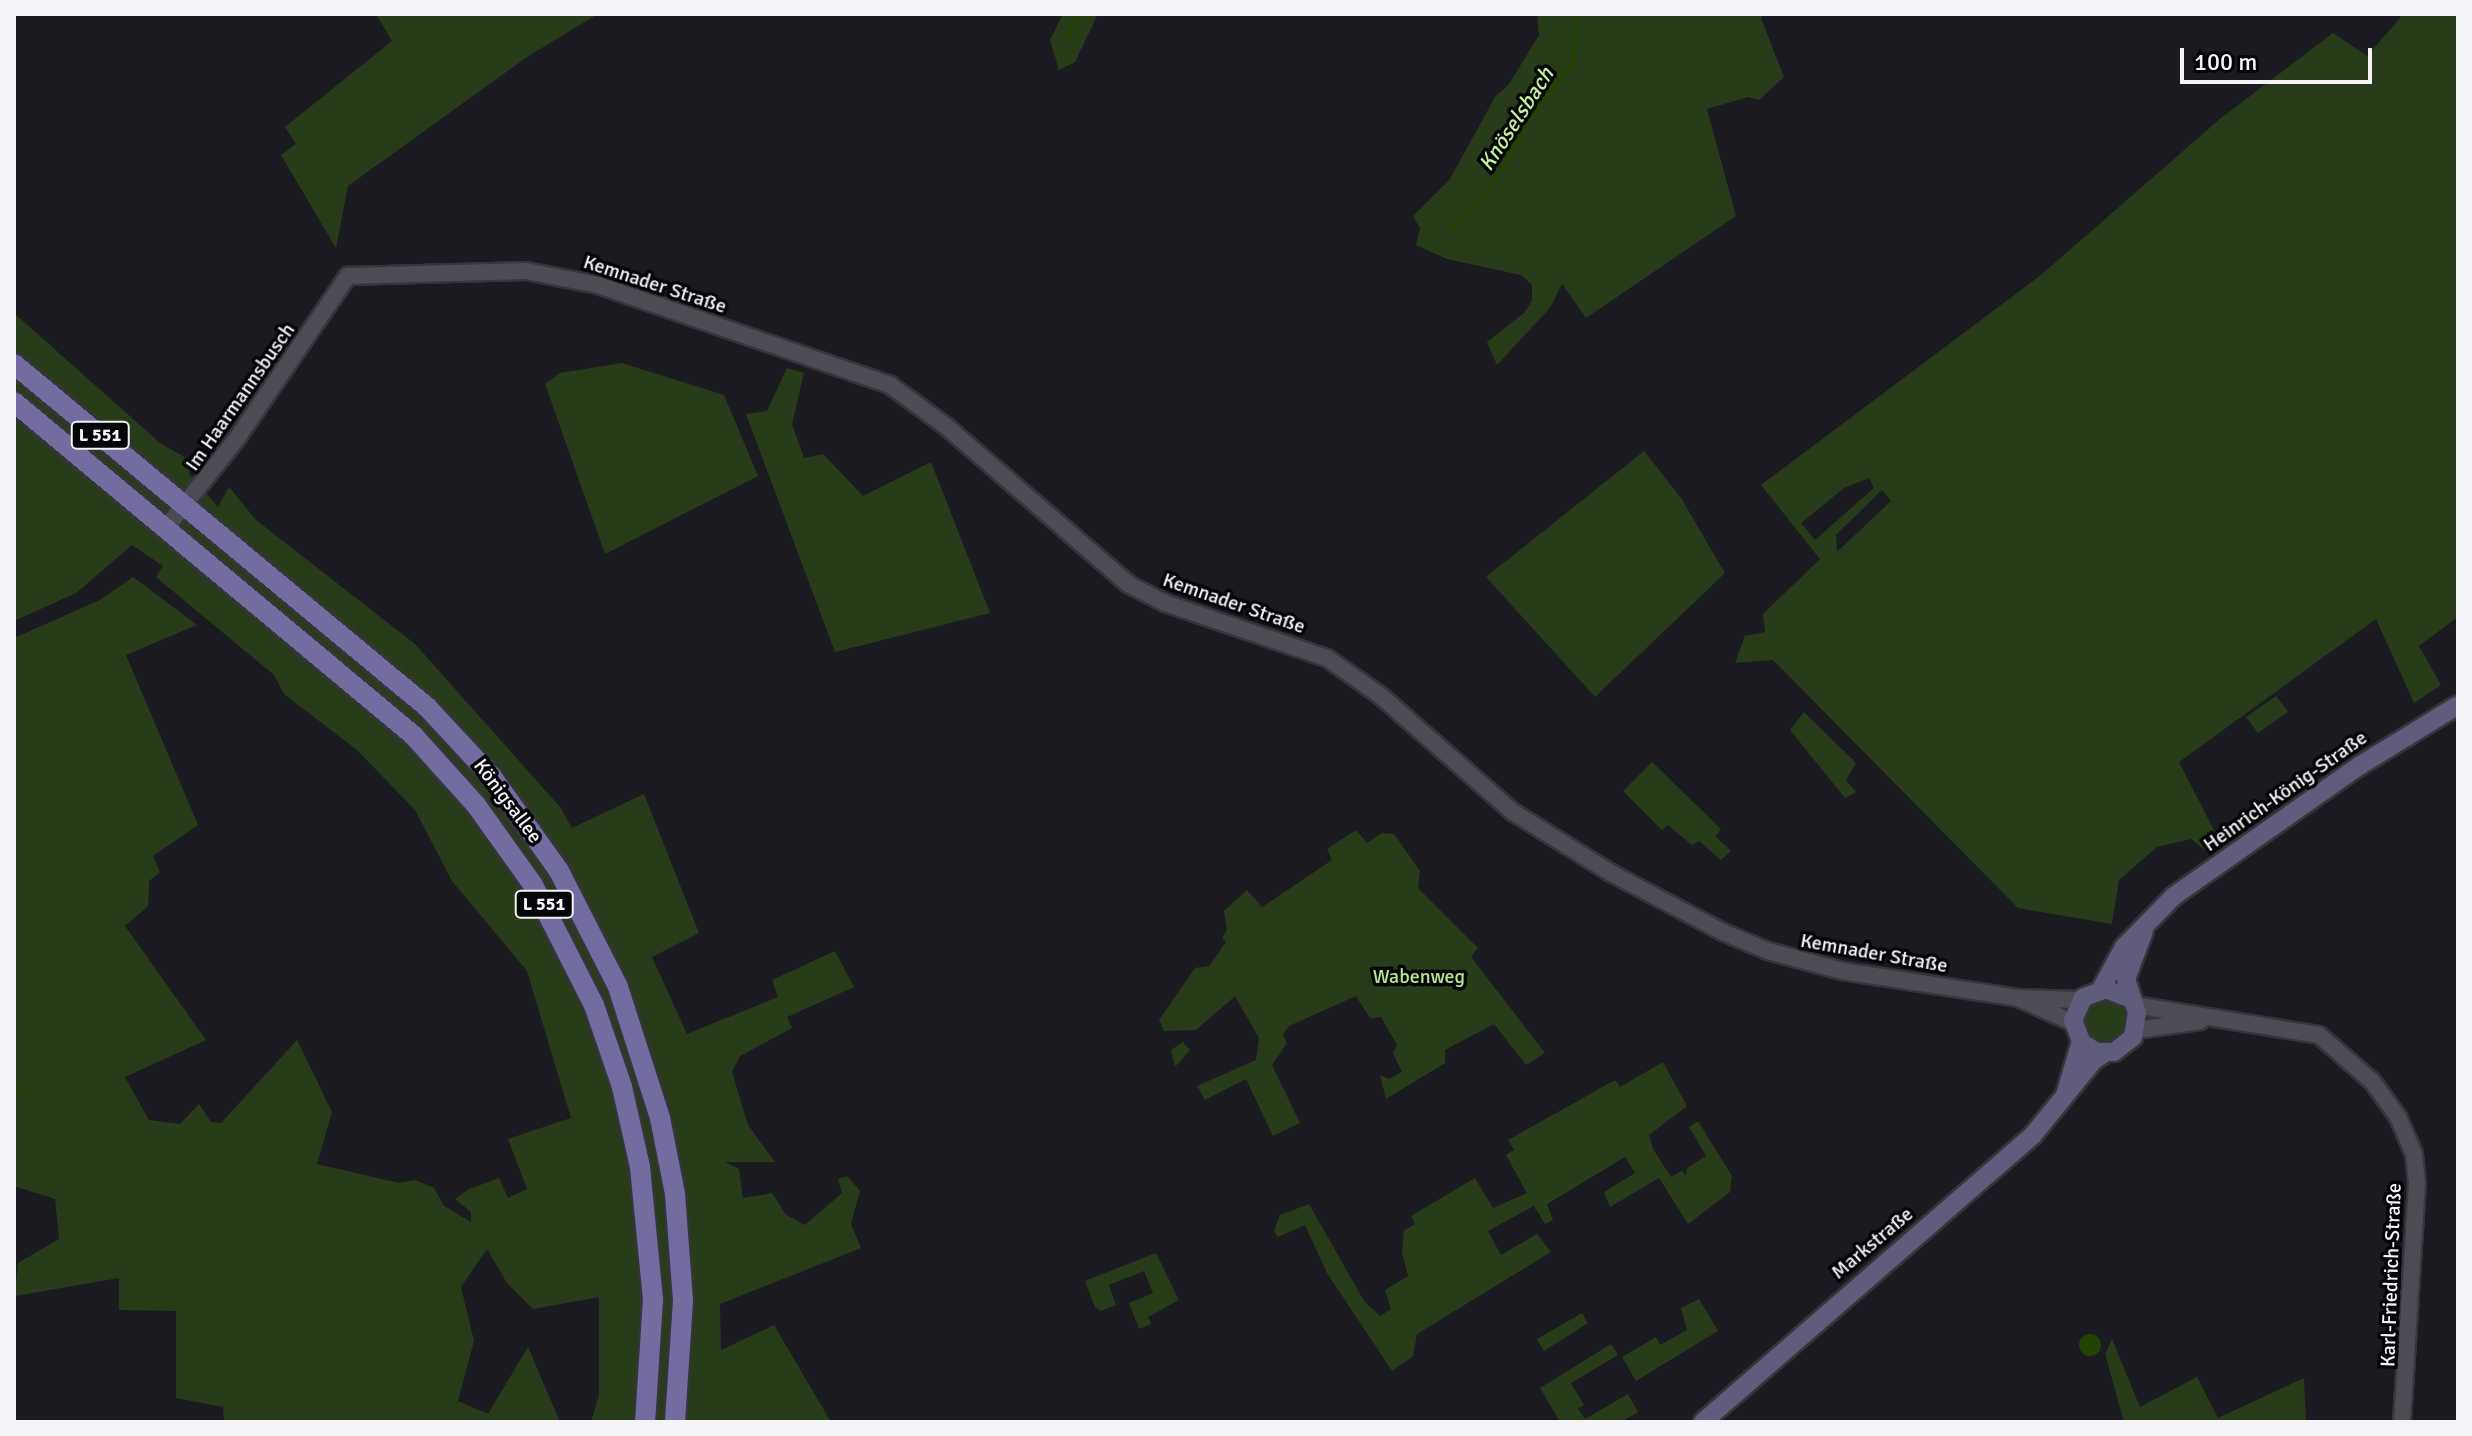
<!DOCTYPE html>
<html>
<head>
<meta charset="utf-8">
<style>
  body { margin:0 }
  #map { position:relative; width:2472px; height:1436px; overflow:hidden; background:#1b1a21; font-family:Signika,sans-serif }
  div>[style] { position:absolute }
  .green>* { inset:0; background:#283c19 }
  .water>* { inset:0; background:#244202 }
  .round { border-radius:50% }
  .stream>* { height:4px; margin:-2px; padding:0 2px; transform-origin:2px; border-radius:2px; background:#244202 }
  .roads { filter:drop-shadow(2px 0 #35353a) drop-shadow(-2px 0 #35353a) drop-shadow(0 2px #35353a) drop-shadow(0 -2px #35353a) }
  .tertiary>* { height:16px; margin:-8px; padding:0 8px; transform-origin:8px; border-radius:8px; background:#4d4c55 }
  .secondary>* { height:18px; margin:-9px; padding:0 9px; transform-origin:9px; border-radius:9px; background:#605c7b }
  .primary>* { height:20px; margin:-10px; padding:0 10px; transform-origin:10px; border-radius:10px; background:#736ca1 }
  span { translate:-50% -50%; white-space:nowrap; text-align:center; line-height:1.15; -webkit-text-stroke:7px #060608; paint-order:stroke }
  .shield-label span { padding:2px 6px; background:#060608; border:2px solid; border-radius:6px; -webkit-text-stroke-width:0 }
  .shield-label { font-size:18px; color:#f3f3f8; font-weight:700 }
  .street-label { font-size:20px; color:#f3f3f8 }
  .park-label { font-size:20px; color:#b6e791 }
  .water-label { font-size:22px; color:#c1f39d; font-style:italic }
  .frame { position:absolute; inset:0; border:16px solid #f3f3f8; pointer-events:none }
  .scale { position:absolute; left:2180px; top:48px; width:192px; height:36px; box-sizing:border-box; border:4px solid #f3f3f8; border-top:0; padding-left:10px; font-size:24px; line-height:28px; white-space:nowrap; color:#f3f3f8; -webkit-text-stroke:6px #060608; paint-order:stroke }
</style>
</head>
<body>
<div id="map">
  <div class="green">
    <i style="clip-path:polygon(376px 14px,598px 14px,527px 57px,348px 186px,336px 248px,281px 155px,296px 144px,285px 127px,392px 41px)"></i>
    <i style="clip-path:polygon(1063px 14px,1098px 14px,1075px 62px,1059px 70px,1050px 40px)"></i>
    <i style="clip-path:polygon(1537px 14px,1764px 14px,1761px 18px,1784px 77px,1759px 100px,1748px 97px,1707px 109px,1736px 216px,1586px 318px,1562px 284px,1550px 308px,1497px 365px,1487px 342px,1524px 313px,1532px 301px,1532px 285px,1521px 275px,1447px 259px,1416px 245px,1420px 228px,1413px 216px,1450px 179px,1495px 97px,1509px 84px,1539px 35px)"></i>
    <i style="clip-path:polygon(evenodd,2397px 14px,2458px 14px,2458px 617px,2419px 646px,2441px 685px,2414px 703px,2376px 619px,2179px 762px,2220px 842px,2207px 852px,2191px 839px,2157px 847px,2119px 880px,2112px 924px,2018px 908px,1773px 660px,1735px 663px,1745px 636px,1765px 632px,1763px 614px,1820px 559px,1761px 485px,2041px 275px,2221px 118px,2333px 33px,2367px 56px,2401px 17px,2397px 14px,1869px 478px,1874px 488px,1815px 540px,1801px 523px,1844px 488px,1869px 478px,2397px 14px,1882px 490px,1891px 501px,1837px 552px,1836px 535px,1882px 490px)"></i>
    <i style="clip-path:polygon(14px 313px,160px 443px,195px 463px,189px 474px,218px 507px,229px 487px,256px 520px,415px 644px,560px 807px,572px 828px,644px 794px,699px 933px,652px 957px,687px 1034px,778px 997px,772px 980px,835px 951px,854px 987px,787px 1017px,792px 1028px,740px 1056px,732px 1072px,748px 1125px,775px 1162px,725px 1162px,739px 1169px,743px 1198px,772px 1193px,786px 1215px,805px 1225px,842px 1193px,838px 1179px,847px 1176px,860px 1191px,851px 1224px,861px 1248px,720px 1304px,721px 1350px,774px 1325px,831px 1422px,591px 1422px,599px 1395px,599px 1297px,533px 1309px,507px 1283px,487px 1249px,461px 1287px,474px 1341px,458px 1401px,488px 1414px,528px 1347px,560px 1422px,224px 1422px,223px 1407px,176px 1398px,176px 1311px,119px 1310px,119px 1278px,15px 1296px,18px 1263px,59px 1239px,55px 1199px,14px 1186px,14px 638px,100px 600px,133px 577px,197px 625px,126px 655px,198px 825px,153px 856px,160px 872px,149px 881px,148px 906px,125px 926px,206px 1040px,125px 1077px,149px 1120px,180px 1124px,199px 1104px,211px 1122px,221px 1123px,297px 1040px,332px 1112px,317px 1164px,399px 1183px,415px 1180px,434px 1188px,444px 1206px,471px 1222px,471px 1212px,455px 1199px,469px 1189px,499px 1178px,508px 1198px,527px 1189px,508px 1139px,571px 1118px,527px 971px,452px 881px,415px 810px,357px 750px,284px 694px,274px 675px,156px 577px,163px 566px,132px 545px,76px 593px,14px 621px)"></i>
    <i style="clip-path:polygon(622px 363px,724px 395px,758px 476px,605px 554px,545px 384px,560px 373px)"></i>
    <i style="clip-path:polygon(787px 368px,804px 373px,792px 424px,804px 458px,823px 454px,863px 496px,931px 462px,990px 613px,835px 652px,746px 414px,767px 411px)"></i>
    <i style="clip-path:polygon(1644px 451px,1681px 498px,1725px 573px,1595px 697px,1486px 577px)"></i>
    <i style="clip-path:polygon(2276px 696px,2288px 712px,2258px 733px,2246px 717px)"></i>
    <i style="clip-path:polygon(1804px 712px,1856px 763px,1846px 780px,1856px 792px,1845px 798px,1790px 730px)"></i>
    <i style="clip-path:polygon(1652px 762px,1721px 829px,1715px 836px,1731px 851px,1721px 860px,1699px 841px,1692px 845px,1668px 825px,1662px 830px,1623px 791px)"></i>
    <i style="clip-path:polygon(1356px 830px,1367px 843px,1382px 833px,1394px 834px,1420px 871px,1418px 888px,1478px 948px,1471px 957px,1545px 1053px,1526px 1065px,1494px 1024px,1445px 1050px,1445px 1063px,1386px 1099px,1380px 1075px,1389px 1079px,1402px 1072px,1393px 1053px,1397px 1045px,1381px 1017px,1370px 1018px,1356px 996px,1289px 1026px,1283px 1034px,1287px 1043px,1272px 1065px,1300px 1123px,1273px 1136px,1246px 1079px,1205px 1100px,1197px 1086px,1256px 1060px,1259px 1038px,1235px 996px,1196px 1030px,1164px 1031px,1159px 1020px,1195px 968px,1209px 966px,1226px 942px,1222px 938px,1227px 930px,1224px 911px,1247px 890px,1262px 907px,1332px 860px,1327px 849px)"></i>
    <i style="clip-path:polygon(2100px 996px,2125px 1003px,2133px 1022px,2119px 1044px,2093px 1044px,2080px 1021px,2084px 1008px)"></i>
    <i style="clip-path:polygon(1183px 1042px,1190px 1050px,1175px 1067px,1171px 1050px)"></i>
    <i style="clip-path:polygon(1663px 1062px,1687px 1106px,1649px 1135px,1653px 1149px,1671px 1177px,1682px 1171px,1686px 1176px,1687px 1168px,1706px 1156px,1689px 1127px,1698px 1121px,1732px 1176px,1730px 1192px,1688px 1224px,1659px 1178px,1610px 1207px,1604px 1192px,1635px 1173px,1625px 1157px,1547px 1204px,1553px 1220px,1545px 1224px,1534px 1206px,1488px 1231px,1501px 1255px,1537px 1234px,1551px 1252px,1417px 1334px,1413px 1356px,1392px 1371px,1327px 1273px,1305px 1225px,1278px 1237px,1274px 1231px,1280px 1215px,1309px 1204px,1364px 1301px,1380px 1316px,1391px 1309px,1385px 1290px,1408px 1276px,1402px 1252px,1404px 1230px,1415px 1224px,1411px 1216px,1475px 1178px,1493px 1208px,1527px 1193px,1506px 1155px,1514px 1150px,1508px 1140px,1615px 1080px,1620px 1087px)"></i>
    <i style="clip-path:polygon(1156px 1253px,1179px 1300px,1148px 1317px,1151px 1324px,1139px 1329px,1129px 1303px,1153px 1293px,1144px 1271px,1109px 1285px,1116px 1305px,1101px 1311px,1095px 1307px,1085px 1281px)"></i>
    <i style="clip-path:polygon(1699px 1299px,1718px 1331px,1636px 1381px,1622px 1357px,1656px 1337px,1660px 1345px,1687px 1330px,1681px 1308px)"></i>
    <i style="clip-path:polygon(1582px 1313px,1588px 1323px,1544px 1351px,1537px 1339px)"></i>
    <i style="clip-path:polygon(2112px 1339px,2140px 1407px,2197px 1377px,2218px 1418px,2304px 1378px,2306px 1422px,2124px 1422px,2105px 1354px)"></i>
    <i style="clip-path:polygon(1611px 1344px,1618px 1355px,1571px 1383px,1584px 1405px,1578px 1409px,1585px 1419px,1628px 1394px,1638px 1412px,1621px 1422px,1560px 1422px,1540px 1388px)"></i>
  </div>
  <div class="water">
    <i class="round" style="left:2079px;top:1334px;width:22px;height:22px"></i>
  </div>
  <div class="stream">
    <i style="left:1067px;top:38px;width:26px;rotate:-65deg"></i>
    <i style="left:1453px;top:227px;width:42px;rotate:-43.1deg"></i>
    <i style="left:1484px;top:198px;width:97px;rotate:-59.7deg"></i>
    <i style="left:1533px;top:114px;width:65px;rotate:-51.9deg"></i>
    <i style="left:1573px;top:63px;width:49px;rotate:-86.5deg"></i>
    <i style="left:14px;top:1084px;width:15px;rotate:42deg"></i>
  </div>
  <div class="roads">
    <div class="tertiary">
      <i style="left:166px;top:528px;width:116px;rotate:-51.6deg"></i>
      <i style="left:238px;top:437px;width:195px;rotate:-55.7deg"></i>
      <i style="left:348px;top:276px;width:178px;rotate:-1.6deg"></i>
      <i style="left:526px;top:271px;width:73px;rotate:11deg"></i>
      <i style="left:598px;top:285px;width:309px;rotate:18.9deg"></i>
      <i style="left:890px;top:385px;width:71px;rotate:36.4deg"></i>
      <i style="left:947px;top:427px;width:240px;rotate:40.9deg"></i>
      <i style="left:1128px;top:584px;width:42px;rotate:27.2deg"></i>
      <i style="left:1165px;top:603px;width:171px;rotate:18.8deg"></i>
      <i style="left:1327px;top:658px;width:66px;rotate:35.1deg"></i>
      <i style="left:1381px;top:696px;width:176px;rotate:41.3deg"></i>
      <i style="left:1513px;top:812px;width:115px;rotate:31.9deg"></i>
      <i style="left:1611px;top:873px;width:127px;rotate:27.8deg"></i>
      <i style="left:1723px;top:932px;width:49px;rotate:22.9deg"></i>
      <i style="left:1768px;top:951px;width:77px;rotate:15.1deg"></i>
      <i style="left:1842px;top:971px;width:178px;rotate:8.7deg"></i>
      <i style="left:2018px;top:998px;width:63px;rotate:1.8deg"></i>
      <i style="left:2020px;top:999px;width:59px;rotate:24deg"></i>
      <i style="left:2134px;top:1005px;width:187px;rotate:9.2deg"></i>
      <i style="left:2319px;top:1035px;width:70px;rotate:41deg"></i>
      <i style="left:2372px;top:1081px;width:44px;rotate:54.2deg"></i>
      <i style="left:2398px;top:1117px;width:40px;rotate:66.6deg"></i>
      <i style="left:2414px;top:1154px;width:29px;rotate:84deg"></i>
      <i style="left:2417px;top:1183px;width:239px;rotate:93.6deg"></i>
      <i style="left:2137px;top:1030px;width:64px;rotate:-8.1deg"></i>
    </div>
    <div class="secondary">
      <i style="left:2101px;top:989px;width:48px;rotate:-61.3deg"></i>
      <i style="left:2124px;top:947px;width:71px;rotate:-45.6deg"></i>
      <i style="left:2174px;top:896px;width:226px;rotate:-35.1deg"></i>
      <i style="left:2359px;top:766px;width:116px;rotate:-31.6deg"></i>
      <i style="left:2129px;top:998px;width:25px;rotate:-159deg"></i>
      <i style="left:2106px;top:989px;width:25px;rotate:159deg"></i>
      <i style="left:2083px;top:998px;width:24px;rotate:114deg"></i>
      <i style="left:2073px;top:1020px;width:25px;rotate:69deg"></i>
      <i style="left:2082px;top:1043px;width:17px;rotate:31deg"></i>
      <i style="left:2097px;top:1052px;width:17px"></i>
      <i style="left:2114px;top:1052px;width:24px;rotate:-38deg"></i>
      <i style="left:2133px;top:1037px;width:24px;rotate:-81deg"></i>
      <i style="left:2137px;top:1013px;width:36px;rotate:-108deg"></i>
      <i style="left:2126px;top:979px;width:51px;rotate:-69.4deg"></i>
      <i style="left:2065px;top:1095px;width:56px;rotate:-73.5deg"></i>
      <i style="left:1703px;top:1422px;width:437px;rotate:-41deg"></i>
      <i style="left:2033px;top:1135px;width:97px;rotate:-50.9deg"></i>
      <i style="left:2094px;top:1060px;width:13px;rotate:-32deg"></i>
    </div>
    <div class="primary">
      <i style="left:14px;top:364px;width:537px;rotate:39.71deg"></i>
      <i style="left:427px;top:707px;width:96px;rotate:47.1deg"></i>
      <i style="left:492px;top:777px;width:115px;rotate:54.5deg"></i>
      <i style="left:559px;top:871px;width:130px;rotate:63deg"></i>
      <i style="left:618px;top:987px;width:138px;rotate:72.2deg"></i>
      <i style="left:660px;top:1118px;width:77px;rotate:78.8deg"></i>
      <i style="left:675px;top:1194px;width:107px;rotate:85.7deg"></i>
      <i style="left:683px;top:1301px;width:121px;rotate:93.8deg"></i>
      <i style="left:14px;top:402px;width:520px;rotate:39.85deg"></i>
      <i style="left:413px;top:735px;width:94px;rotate:48deg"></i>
      <i style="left:476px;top:805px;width:98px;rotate:54.5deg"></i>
      <i style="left:533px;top:885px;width:135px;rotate:63.1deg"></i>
      <i style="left:594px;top:1005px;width:87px;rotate:71.1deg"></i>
      <i style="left:622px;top:1087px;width:82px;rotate:77.3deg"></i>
      <i style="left:640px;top:1167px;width:133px;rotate:84.4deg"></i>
      <i style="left:653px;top:1299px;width:123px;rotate:93.7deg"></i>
    </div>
  </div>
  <div class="shield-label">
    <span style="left:100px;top:435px">L 551</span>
    <span style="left:544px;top:904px">L 551</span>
  </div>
  <div class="street-label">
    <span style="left:655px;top:284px;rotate:18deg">Kemnader Straße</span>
    <span style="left:240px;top:397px;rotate:-55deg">Im Haarmannsbusch</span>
    <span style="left:1234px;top:603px;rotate:19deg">Kemnader Straße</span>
    <span style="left:2285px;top:791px;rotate:-35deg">Heinrich-König-Straße</span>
    <span style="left:508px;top:801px;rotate:53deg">Königsallee</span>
    <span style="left:1874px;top:953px;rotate:10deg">Kemnader Straße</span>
    <span style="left:1872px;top:1243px;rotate:-40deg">Markstraße</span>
    <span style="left:2391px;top:1275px;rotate:-88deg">Karl-Friedrich-Straße</span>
  </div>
  <div class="park-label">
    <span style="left:1419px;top:976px">Wabenweg</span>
  </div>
  <div class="water-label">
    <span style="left:1516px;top:119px;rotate:-57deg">Knöselsbach</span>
  </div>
  <div class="frame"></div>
  <div class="scale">100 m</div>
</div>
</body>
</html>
